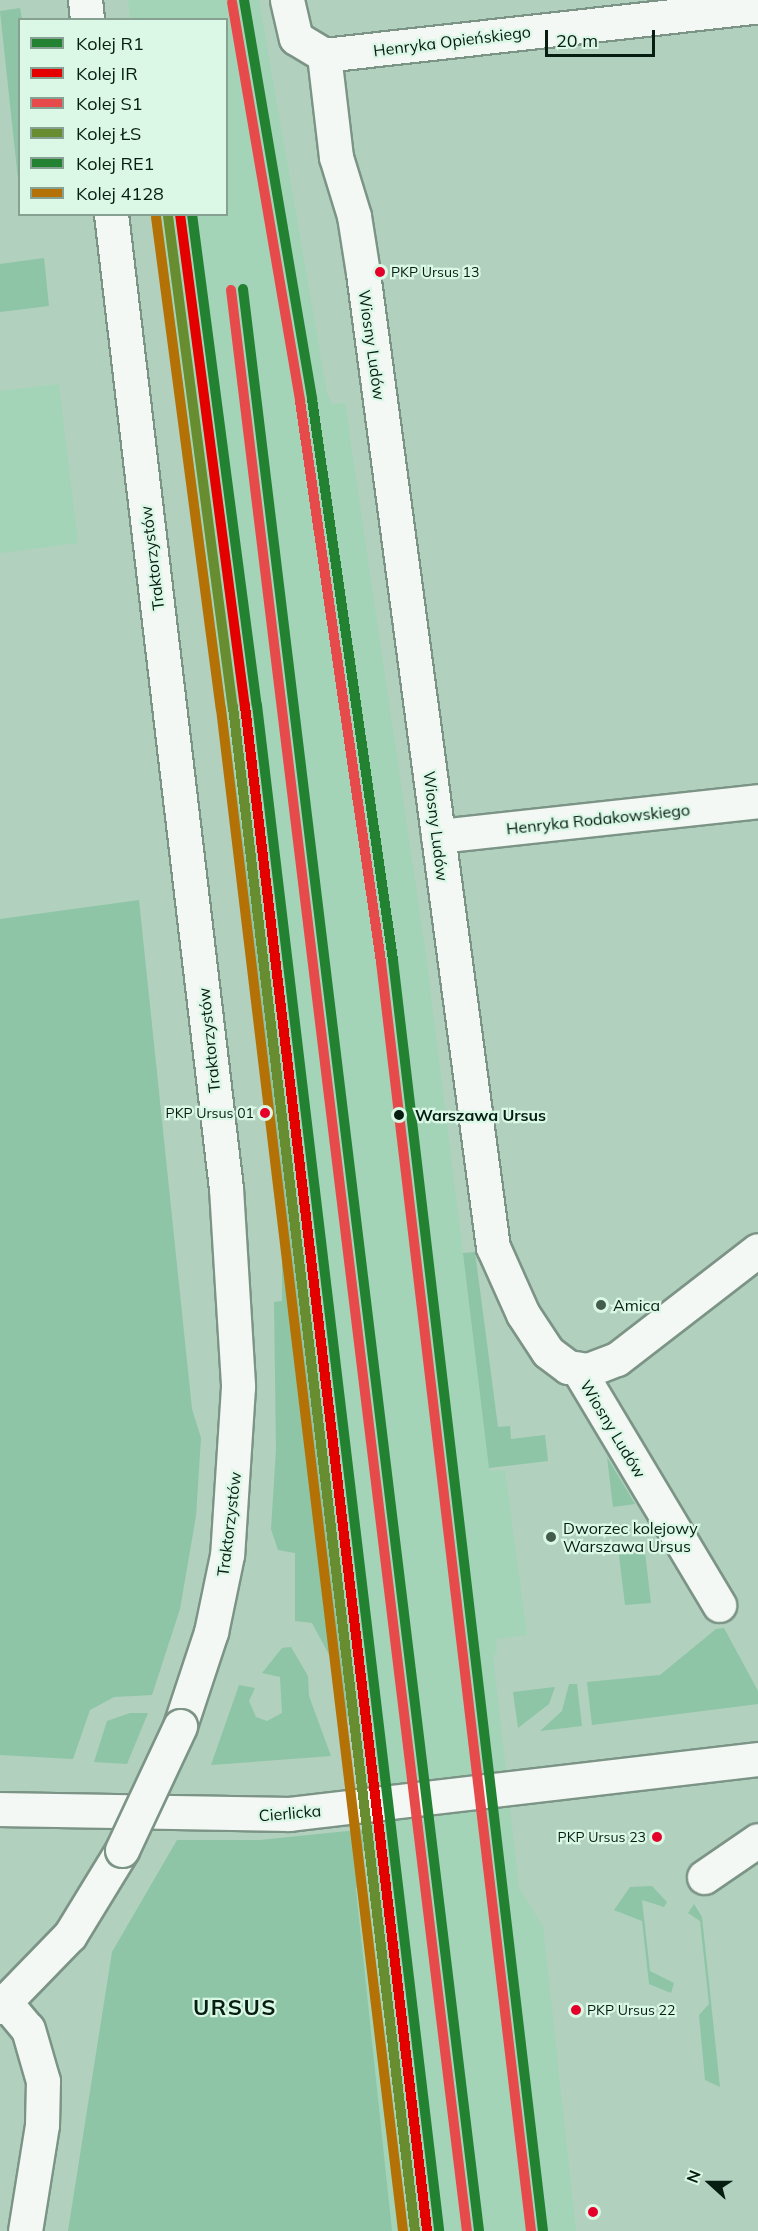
<!DOCTYPE html>
<html>
<head>
<meta charset="utf-8">
<style>
  body { margin:0 }
  #map { position:relative; width:758px; height:2231px; overflow:hidden; background:#b1d0be; font-family:Mulish,sans-serif }
  div>[style] { position:absolute }
  .built>* { inset:0; background:#a3d4b8 }
  .green>* { inset:0; background:#8dc5a6 }
  .roads { filter:drop-shadow(2px 0 #7c9486) drop-shadow(-2px 0 #7c9486) drop-shadow(0 2px #7c9486) drop-shadow(0 -2px #7c9486) }
  .street>* { height:33px; margin:-16.5px; padding:0 16.5px; transform-origin:16.5px; border-radius:16.5px; background:#f3f8f5 }
  .secondary>* { height:33px; margin:-16.5px; padding:0 16.5px; transform-origin:16.5px; border-radius:16.5px; background:#f3f8f5 }
  .bridges { filter:drop-shadow(2px 0 #7c9486) drop-shadow(-2px 0 #7c9486) drop-shadow(0 2px #7c9486) drop-shadow(0 -2px #7c9486) }
  .secondary-bridge>* { height:33px; margin:-16.5px; padding:0 16.5px; transform-origin:16.5px; border-radius:16.5px; background:#f3f8f5 }
  .rail-1>* { height:10px; margin:-5px; padding:0 5px; transform-origin:5px; border-radius:5px; background:#238132 }
  .rail-2>* { height:10px; margin:-5px; padding:0 5px; transform-origin:5px; border-radius:5px; background:#e50000 }
  .rail-3>* { height:10px; margin:-5px; padding:0 5px; transform-origin:5px; border-radius:5px; background:#e74a4a }
  .rail-4>* { height:10px; margin:-5px; padding:0 5px; transform-origin:5px; border-radius:5px; background:#688c30 }
  .rail-5>* { height:10px; margin:-5px; padding:0 5px; transform-origin:5px; border-radius:5px; background:#238132 }
  .rail-6>* { height:10px; margin:-5px; padding:0 5px; transform-origin:5px; border-radius:5px; background:#b47105 }
  .dots>* { width:16px; height:16px; translate:-50% -50%; box-sizing:border-box; border:3px solid #dbf7e6; border-radius:50% }
  span { translate:-50% -50%; white-space:nowrap; text-align:center; line-height:1.15; -webkit-text-stroke:4.5px #dbf7e6; paint-order:stroke }
  .bus-label { font-size:14px; color:#061d11 }
  .left { translate:0 -50%; text-align:left }
  .right { translate:-100% -50%; text-align:right }
  .street-label { font-size:16px; color:#061d11 }
  .stop-label { font-size:16px; color:#061d11; font-weight:700 }
  .poi-label { font-size:16px; color:#061d11 }
  .district-label { font-size:22px; color:#061d11; font-weight:700; letter-spacing:1.5px }
  .legend { position:absolute; left:18px; top:18px; width:210px; height:198px; box-sizing:border-box; background:#dbf7e6; border:2px solid #86a091; margin:0; padding:8px 10px; list-style:none; font-size:18px; color:#061d11 }
  .legend li { display:flex; align-items:center; gap:12px; height:30px }
  .legend b { width:30px; border:2px solid #86a091 }
  .north { position:absolute; left:680px; top:2153px; width:60px; height:60px; -webkit-text-stroke:4px #dbf7e6; paint-order:stroke; rotate:291deg; font-size:16px; font-weight:700; line-height:24px; text-align:center; color:#061d11 }
  .north::after { content:''; display:block; margin:auto; width:21px; height:27px; background:#061d11; clip-path:polygon(50% 0,100% 100%,50% 72%,0 100%) }
  .scale { position:absolute; left:545px; top:30px; width:110px; height:27px; box-sizing:border-box; border:3px solid #061d11; border-top:0; padding-left:8px; font-size:18px; line-height:21px; white-space:nowrap; color:#061d11; -webkit-text-stroke:4px #dbf7e6; paint-order:stroke }
</style>
</head>
<body>
<div id="map">
  <div class="built">
    <i style="clip-path:polygon(128px 0,259px 0,327px 393px,332px 404px,345px 403px,426px 955px,490px 1471px,505px 1470px,527px 1635px,496px 1639px,497px 1654px,493px 1655px,519px 1888px,543px 1926px,576px 2231px,392px 2231px,356px 1890px,367px 1829px,290px 1194px,160px 215px,226px 214px,226px 20px,130px 19px)"></i>
    <i style="clip-path:polygon(59px 384px,78px 543px,0 553px,0 391px)"></i>
  </div>
  <div class="green">
    <i style="clip-path:polygon(20px 8px,22px 19px,18px 179px,0 11px)"></i>
    <i style="clip-path:polygon(164px 242px,290px 1194px,357px 1743px,335px 1685px,333px 1662px,312px 1623px,295px 1621px,295px 1553px,278px 1550px,271px 1529px,276px 1449px,274px 1302px,282px 1301px,282px 1244px)"></i>
    <i style="clip-path:polygon(44px 258px,49px 306px,0 312px,0 264px)"></i>
    <i style="clip-path:polygon(139px 900px,192px 1409px,201px 1438px,196px 1516px,180px 1609px,152px 1695px,114px 1697px,90px 1710px,73px 1759px,0 1755px,0 919px)"></i>
    <i style="clip-path:polygon(475px 1252px,498px 1427px,510px 1426px,511px 1439px,545px 1435px,548px 1461px,489px 1468px,463px 1253px)"></i>
    <i style="clip-path:polygon(607px 1457px,635px 1504px,613px 1507px)"></i>
    <i style="clip-path:polygon(644px 1544px,651px 1603px,625px 1605px,618px 1547px)"></i>
    <i style="clip-path:polygon(724px 1628px,758px 1691px,758px 1704px,592px 1725px,587px 1682px,660px 1675px,716px 1629px)"></i>
    <i style="clip-path:polygon(291px 1647px,308px 1676px,309px 1696px,331px 1756px,211px 1765px,239px 1685px,255px 1688px,249px 1701px,256px 1717px,267px 1721px,282px 1713px,280px 1677px,262px 1673px,282px 1648px)"></i>
    <i style="clip-path:polygon(569px 1684px,577px 1684px,582px 1726px,540px 1731px,562px 1711px)"></i>
    <i style="clip-path:polygon(555px 1687px,549px 1704px,518px 1728px,513px 1692px)"></i>
    <i style="clip-path:polygon(130px 1713px,148px 1713px,127px 1764px,94px 1762px,107px 1721px)"></i>
    <i style="clip-path:polygon(367px 1829px,356px 1890px,392px 2231px,68px 2231px,112px 1952px,177px 1840px,260px 1840px)"></i>
    <i style="clip-path:polygon(652px 1886px,667px 1902px,664px 1907px,642px 1900px,650px 1971px,674px 1983px,671px 1993px,649px 1984px,642px 1921px,614px 1910px,630px 1887px)"></i>
    <i style="clip-path:polygon(694px 1904px,702px 1917px,720px 2087px,705px 2080px,699px 2015px,709px 2004px,700px 1921px,688px 1913px)"></i>
  </div>
  <div class="roads">
    <div class="street">
      <i style="left:287px;top:0;width:39px;rotate:77deg"></i>
      <i style="left:296px;top:38px;width:33px;rotate:31deg"></i>
      <i style="left:324px;top:55px;width:103px;rotate:83.3deg"></i>
      <i style="left:336px;top:157px;width:62px;rotate:73deg"></i>
      <i style="left:354px;top:216px;width:58px;rotate:81deg"></i>
      <i style="left:363px;top:273px;width:983px;rotate:82.4deg"></i>
      <i style="left:493px;top:1247px;width:73px;rotate:65.9deg"></i>
      <i style="left:523px;top:1314px;width:45px;rotate:56.7deg"></i>
      <i style="left:548px;top:1352px;width:25px;rotate:37deg"></i>
      <i style="left:568px;top:1367px;width:20px;rotate:9deg"></i>
      <i style="left:588px;top:1370px;width:31px;rotate:-21deg"></i>
      <i style="left:617px;top:1359px;width:178px;rotate:-37.7deg"></i>
      <i style="left:324px;top:55px;width:437px;rotate:-6.4deg"></i>
      <i style="left:438px;top:836px;width:322px;rotate:-6.2deg"></i>
      <i style="left:578px;top:1369px;width:275px;rotate:59.1deg"></i>
      <i style="left:704px;top:1877px;width:65px;rotate:-34.4deg"></i>
    </div>
    <div class="secondary">
      <i style="left:85px;top:0;width:20px;rotate:84deg"></i>
      <i style="left:111px;top:214px;width:981px;rotate:83.27deg"></i>
      <i style="left:226px;top:1188px;width:199px;rotate:86.5deg"></i>
      <i style="left:238px;top:1387px;width:168px;rotate:93.7deg"></i>
      <i style="left:227px;top:1555px;width:79px;rotate:101.7deg"></i>
      <i style="left:211px;top:1632px;width:99px;rotate:108.3deg"></i>
      <i style="left:0;top:1809px;width:289px;rotate:1deg"></i>
      <i style="left:289px;top:1814px;width:472px;rotate:-6.7deg"></i>
      <i style="left:5px;top:2002px;width:35px;rotate:50deg"></i>
      <i style="left:28px;top:2029px;width:54px;rotate:73.9deg"></i>
      <i style="left:43px;top:2081px;width:44px;rotate:91.3deg"></i>
      <i style="left:42px;top:2125px;width:107px;rotate:99.1deg"></i>
      <i style="left:0;top:2007px;width:100px;rotate:-45.8deg"></i>
      <i style="left:70px;top:1935px;width:100px;rotate:-58.5deg"></i>
    </div>
  </div>
  <div class="bridges">
    <div class="secondary-bridge">
      <i style="left:122px;top:1850px;width:137px;rotate:-64.9deg"></i>
    </div>
  </div>
  <div class="rail-1">
    <i style="left:244px;top:0;width:405px;rotate:80.3deg"></i>
    <i style="left:312px;top:399px;width:567px;rotate:81.78deg"></i>
    <i style="left:393px;top:960px;width:1280px;rotate:83.27deg"></i>
    <i style="left:243px;top:289px;width:1956px;rotate:83.07deg"></i>
  </div>
  <div class="rail-2">
    <i style="left:180px;top:214px;width:496px;rotate:82.5deg"></i>
    <i style="left:245px;top:706px;width:1536px;rotate:83.19deg"></i>
  </div>
  <div class="rail-3">
    <i style="left:232px;top:2px;width:405px;rotate:80.3deg"></i>
    <i style="left:300px;top:401px;width:567px;rotate:81.78deg"></i>
    <i style="left:381px;top:962px;width:1278px;rotate:83.26deg"></i>
    <i style="left:231px;top:290px;width:1955px;rotate:83.07deg"></i>
  </div>
  <div class="rail-4">
    <i style="left:168px;top:216px;width:495px;rotate:82.5deg"></i>
    <i style="left:233px;top:707px;width:1535px;rotate:83.19deg"></i>
  </div>
  <div class="rail-5">
    <i style="left:192px;top:214px;width:495px;rotate:82.5deg"></i>
    <i style="left:257px;top:705px;width:1536px;rotate:83.19deg"></i>
  </div>
  <div class="rail-6">
    <i style="left:156px;top:217px;width:496px;rotate:82.5deg"></i>
    <i style="left:221px;top:709px;width:1533px;rotate:83.18deg"></i>
  </div>
  <div class="dots">
    <i style="left:380px;top:272px;background:#e4002b"></i>
    <i style="left:265px;top:1113px;background:#e4002b"></i>
    <i style="left:399px;top:1115px;background:#061d11"></i>
    <i style="left:601px;top:1305px;background:#425c4e"></i>
    <i style="left:551px;top:1537px;background:#425c4e"></i>
    <i style="left:657px;top:1837px;background:#e4002b"></i>
    <i style="left:576px;top:2010px;background:#e4002b"></i>
    <i style="left:593px;top:2212px;background:#e4002b"></i>
  </div>
  <div class="bus-label">
    <span class="left" style="left:391px;top:272px">PKP Ursus 13</span>
    <span class="right" style="left:254px;top:1113px">PKP Ursus 01</span>
    <span class="right" style="left:646px;top:1837px">PKP Ursus 23</span>
    <span class="left" style="left:587px;top:2010px">PKP Ursus 22</span>
  </div>
  <div class="street-label">
    <span style="left:452px;top:41px;rotate:-7deg">Henryka Opieńskiego</span>
    <span style="left:372px;top:345px;rotate:82deg">Wiosny Ludów</span>
    <span style="left:152px;top:558px;rotate:-97deg">Traktorzystów</span>
    <span style="left:598px;top:819px;rotate:-6deg">Henryka Rodakowskiego</span>
    <span style="left:436px;top:826px;rotate:83deg">Wiosny Ludów</span>
    <span style="left:209px;top:1040px;rotate:-96deg">Traktorzystów</span>
    <span style="left:613px;top:1429px;rotate:59deg">Wiosny Ludów</span>
    <span style="left:229px;top:1524px;rotate:-83deg">Traktorzystów</span>
    <span style="left:290px;top:1813px;rotate:-5deg">Cierlicka</span>
  </div>
  <div class="stop-label">
    <span class="left" style="left:415px;top:1115px">Warszawa Ursus</span>
  </div>
  <div class="poi-label">
    <span class="left" style="left:613px;top:1305px">Amica</span>
    <span class="left" style="left:563px;top:1537px">Dworzec kolejowy<br>Warszawa Ursus</span>
  </div>
  <div class="district-label">
    <span style="left:235px;top:2008px">URSUS</span>
  </div>
  <ul class="legend">
  <li><b style="height:8px;background:#238132"></b>Kolej R1</li>
  <li><b style="height:8px;background:#e50000"></b>Kolej IR</li>
  <li><b style="height:8px;background:#e74a4a"></b>Kolej S1</li>
  <li><b style="height:8px;background:#688c30"></b>Kolej ŁS</li>
  <li><b style="height:8px;background:#238132"></b>Kolej RE1</li>
  <li><b style="height:8px;background:#b47105"></b>Kolej 4128</li>
  </ul>
  <div class="north">N</div>
  <div class="scale">20 m</div>
</div>
</body>
</html>
